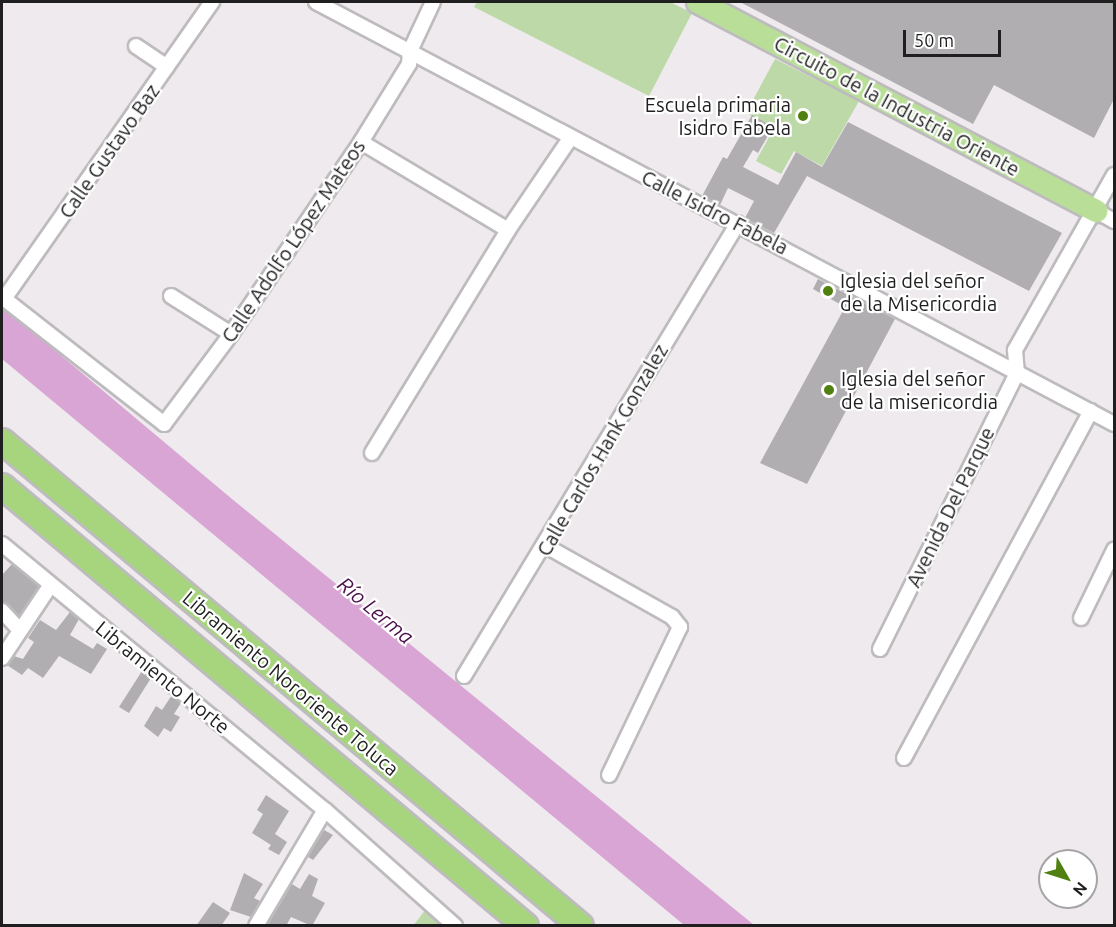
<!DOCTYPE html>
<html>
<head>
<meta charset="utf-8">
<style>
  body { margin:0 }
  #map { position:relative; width:1116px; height:927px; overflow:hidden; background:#eeeaed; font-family:Ubuntu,sans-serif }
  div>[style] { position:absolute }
  .green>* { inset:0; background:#bdd9a7 }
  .water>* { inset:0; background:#d8a5d5 }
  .building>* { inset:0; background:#b1aeb1 }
  .roads { filter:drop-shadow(2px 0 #bebbbe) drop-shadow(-2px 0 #bebbbe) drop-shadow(0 2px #bebbbe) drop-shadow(0 -2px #bebbbe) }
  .minor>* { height:14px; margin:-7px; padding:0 7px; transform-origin:7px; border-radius:7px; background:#fff }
  .trunk>* { height:22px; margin:-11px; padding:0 11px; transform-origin:11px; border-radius:11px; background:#b8de98 }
  .motorway>* { height:24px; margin:-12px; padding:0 12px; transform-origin:12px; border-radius:12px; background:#a6d57e }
  .dots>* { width:16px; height:16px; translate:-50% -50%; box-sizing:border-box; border:3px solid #fff; border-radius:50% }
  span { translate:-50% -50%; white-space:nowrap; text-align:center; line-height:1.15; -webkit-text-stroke:4.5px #fff; paint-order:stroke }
  .poi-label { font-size:20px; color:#201f20 }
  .right { translate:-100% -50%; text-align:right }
  .left { translate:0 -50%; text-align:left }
  .street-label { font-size:20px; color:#201f20 }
  .water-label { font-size:21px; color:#4c104b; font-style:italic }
  .frame { position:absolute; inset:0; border:3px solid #201f20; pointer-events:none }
  .north { position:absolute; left:1038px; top:849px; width:60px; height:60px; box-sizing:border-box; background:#fff; border:2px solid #a6a5a6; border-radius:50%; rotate:129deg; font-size:16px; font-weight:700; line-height:24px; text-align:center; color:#201f20 }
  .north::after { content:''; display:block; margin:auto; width:21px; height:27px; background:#4f8010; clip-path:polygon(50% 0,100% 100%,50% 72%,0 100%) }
  .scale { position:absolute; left:903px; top:30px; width:98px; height:27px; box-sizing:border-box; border:3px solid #201f20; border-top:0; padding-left:8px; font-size:18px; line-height:21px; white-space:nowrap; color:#201f20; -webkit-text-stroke:4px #fff; paint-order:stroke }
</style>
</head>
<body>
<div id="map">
  <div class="green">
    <i style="clip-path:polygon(477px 2px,670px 2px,692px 13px,649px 96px,474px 7px)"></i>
    <i style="clip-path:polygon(775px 59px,859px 101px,822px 166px,794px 151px,781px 174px,756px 161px,774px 128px,746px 113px)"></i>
    <i style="clip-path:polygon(426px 909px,445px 926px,413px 926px)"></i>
  </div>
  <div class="water">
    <i style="clip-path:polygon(2px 306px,232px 499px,754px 925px,684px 925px,2px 359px)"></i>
  </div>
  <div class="building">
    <i style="clip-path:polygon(740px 2px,1114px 2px,1114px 99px,1094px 138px,994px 85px,973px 124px)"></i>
    <i style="clip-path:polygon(752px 115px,773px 127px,758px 153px,753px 150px,743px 167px,778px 185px,796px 152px,822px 167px,848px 122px,1062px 233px,1029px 291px,807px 176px,774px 233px,745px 218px,754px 201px,728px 188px,720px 205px,702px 196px,723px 157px,727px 159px)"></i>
    <i style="clip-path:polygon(818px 279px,895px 319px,807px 484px,760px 463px,845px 307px,813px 289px)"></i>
    <i style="clip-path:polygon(12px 564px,39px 586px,19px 616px,2px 602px,2px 575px)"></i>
    <i style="clip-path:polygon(70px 612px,79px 619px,70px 635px,93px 649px,97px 643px,107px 649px,91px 674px,59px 656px,43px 678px,28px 668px,22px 675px,7px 665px,14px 656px,23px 659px,34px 642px,28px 638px,40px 620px,56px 630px)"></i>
    <i style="clip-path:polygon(142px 671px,151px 678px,129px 713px,119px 707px)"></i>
    <i style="clip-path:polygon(172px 695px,181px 703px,174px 714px,180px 717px,171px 732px,164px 728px,158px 737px,144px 726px,156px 706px,162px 710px)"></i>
    <i style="clip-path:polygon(266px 795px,289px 811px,275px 834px,287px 842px,279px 855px,268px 849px,271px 845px,252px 833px,263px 814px,257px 810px)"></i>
    <i style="clip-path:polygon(324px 830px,333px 835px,313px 860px,308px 857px)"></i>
    <i style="clip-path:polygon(244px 873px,263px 884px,254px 898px,260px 901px,251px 917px,230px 910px)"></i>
    <i style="clip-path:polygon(309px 874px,318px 879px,312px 896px,325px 903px,312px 926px,291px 917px,286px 926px,267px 926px,292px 884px,300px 889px)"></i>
    <i style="clip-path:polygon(213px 902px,230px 913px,221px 926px,196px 926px)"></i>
  </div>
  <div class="roads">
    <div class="minor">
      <i style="left:316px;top:2px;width:903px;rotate:27.87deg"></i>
      <i style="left:136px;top:46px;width:37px;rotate:34deg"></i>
      <i style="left:361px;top:142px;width:171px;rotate:30.9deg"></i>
      <i style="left:1096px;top:211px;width:21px;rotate:29deg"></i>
      <i style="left:171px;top:296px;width:71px;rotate:32.3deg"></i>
      <i style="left:2px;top:297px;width:206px;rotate:38.1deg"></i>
      <i style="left:164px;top:424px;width:112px;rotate:-53.3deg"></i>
      <i style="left:231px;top:334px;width:232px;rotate:-55.9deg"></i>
      <i style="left:361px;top:142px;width:92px;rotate:-58.4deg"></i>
      <i style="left:409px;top:64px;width:13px;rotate:-86deg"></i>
      <i style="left:410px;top:51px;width:54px;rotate:-64.9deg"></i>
      <i style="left:4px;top:299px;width:363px;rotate:-55deg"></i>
      <i style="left:372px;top:453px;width:261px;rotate:-58.6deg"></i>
      <i style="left:508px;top:230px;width:112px;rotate:-55.9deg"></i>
      <i style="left:2px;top:544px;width:418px;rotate:39.5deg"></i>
      <i style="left:325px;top:810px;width:174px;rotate:41.7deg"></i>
      <i style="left:546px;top:546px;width:145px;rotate:29.4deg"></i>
      <i style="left:672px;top:617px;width:13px;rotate:51deg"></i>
      <i style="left:680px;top:627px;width:164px;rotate:115.6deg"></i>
      <i style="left:2px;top:611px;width:26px;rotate:47deg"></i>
      <i style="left:1081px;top:618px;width:76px;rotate:-64.1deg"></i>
      <i style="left:880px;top:649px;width:308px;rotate:-63.6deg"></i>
      <i style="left:1017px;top:373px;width:23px;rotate:-95deg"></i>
      <i style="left:1015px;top:350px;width:201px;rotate:-60.5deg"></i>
      <i style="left:2px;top:658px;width:87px;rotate:-56.3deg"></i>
      <i style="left:464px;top:676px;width:529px;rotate:-58.83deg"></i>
      <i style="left:904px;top:758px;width:394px;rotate:-61.7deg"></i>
      <i style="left:256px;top:926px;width:135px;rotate:-59.3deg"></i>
    </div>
    <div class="trunk">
      <i style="left:698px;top:2px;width:450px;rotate:27.7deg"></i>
    </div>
    <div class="motorway">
      <i style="left:2px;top:441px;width:755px;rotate:39.95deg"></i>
      <i style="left:2px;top:486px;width:684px;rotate:40.02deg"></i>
    </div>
  </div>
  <div class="dots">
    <i style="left:803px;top:116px;background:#4f8010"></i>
    <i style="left:828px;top:291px;background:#4f8010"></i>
    <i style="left:829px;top:390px;background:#4f8010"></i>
  </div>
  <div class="poi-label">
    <span class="right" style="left:791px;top:116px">Escuela primaria<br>Isidro Fabela</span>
    <span class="left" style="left:840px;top:292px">Iglesia del señor<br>de la Misericordia</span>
    <span class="left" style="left:841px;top:390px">Iglesia del señor<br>de la misericordia</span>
  </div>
  <div class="street-label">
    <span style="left:897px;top:106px;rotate:28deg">Circuito de la Industria Oriente</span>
    <span style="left:109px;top:151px;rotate:-55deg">Calle Gustavo Baz</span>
    <span style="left:715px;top:212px;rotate:27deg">Calle Isidro Fabela</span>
    <span style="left:293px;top:241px;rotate:-56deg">Calle Adolfo López Mateos</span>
    <span style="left:602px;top:450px;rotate:-60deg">Calle Carlos Hank Gonzalez</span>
    <span style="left:950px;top:507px;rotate:-64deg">Avenida Del Parque</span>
    <span style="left:163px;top:677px;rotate:39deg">Libramiento Norte</span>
    <span style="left:291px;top:683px;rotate:40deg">Libramiento Nororiente Toluca</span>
  </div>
  <div class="water-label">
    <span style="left:376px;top:610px;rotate:40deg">Río Lerma</span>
  </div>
  <div class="frame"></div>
  <div class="north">N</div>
  <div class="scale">50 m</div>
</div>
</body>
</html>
